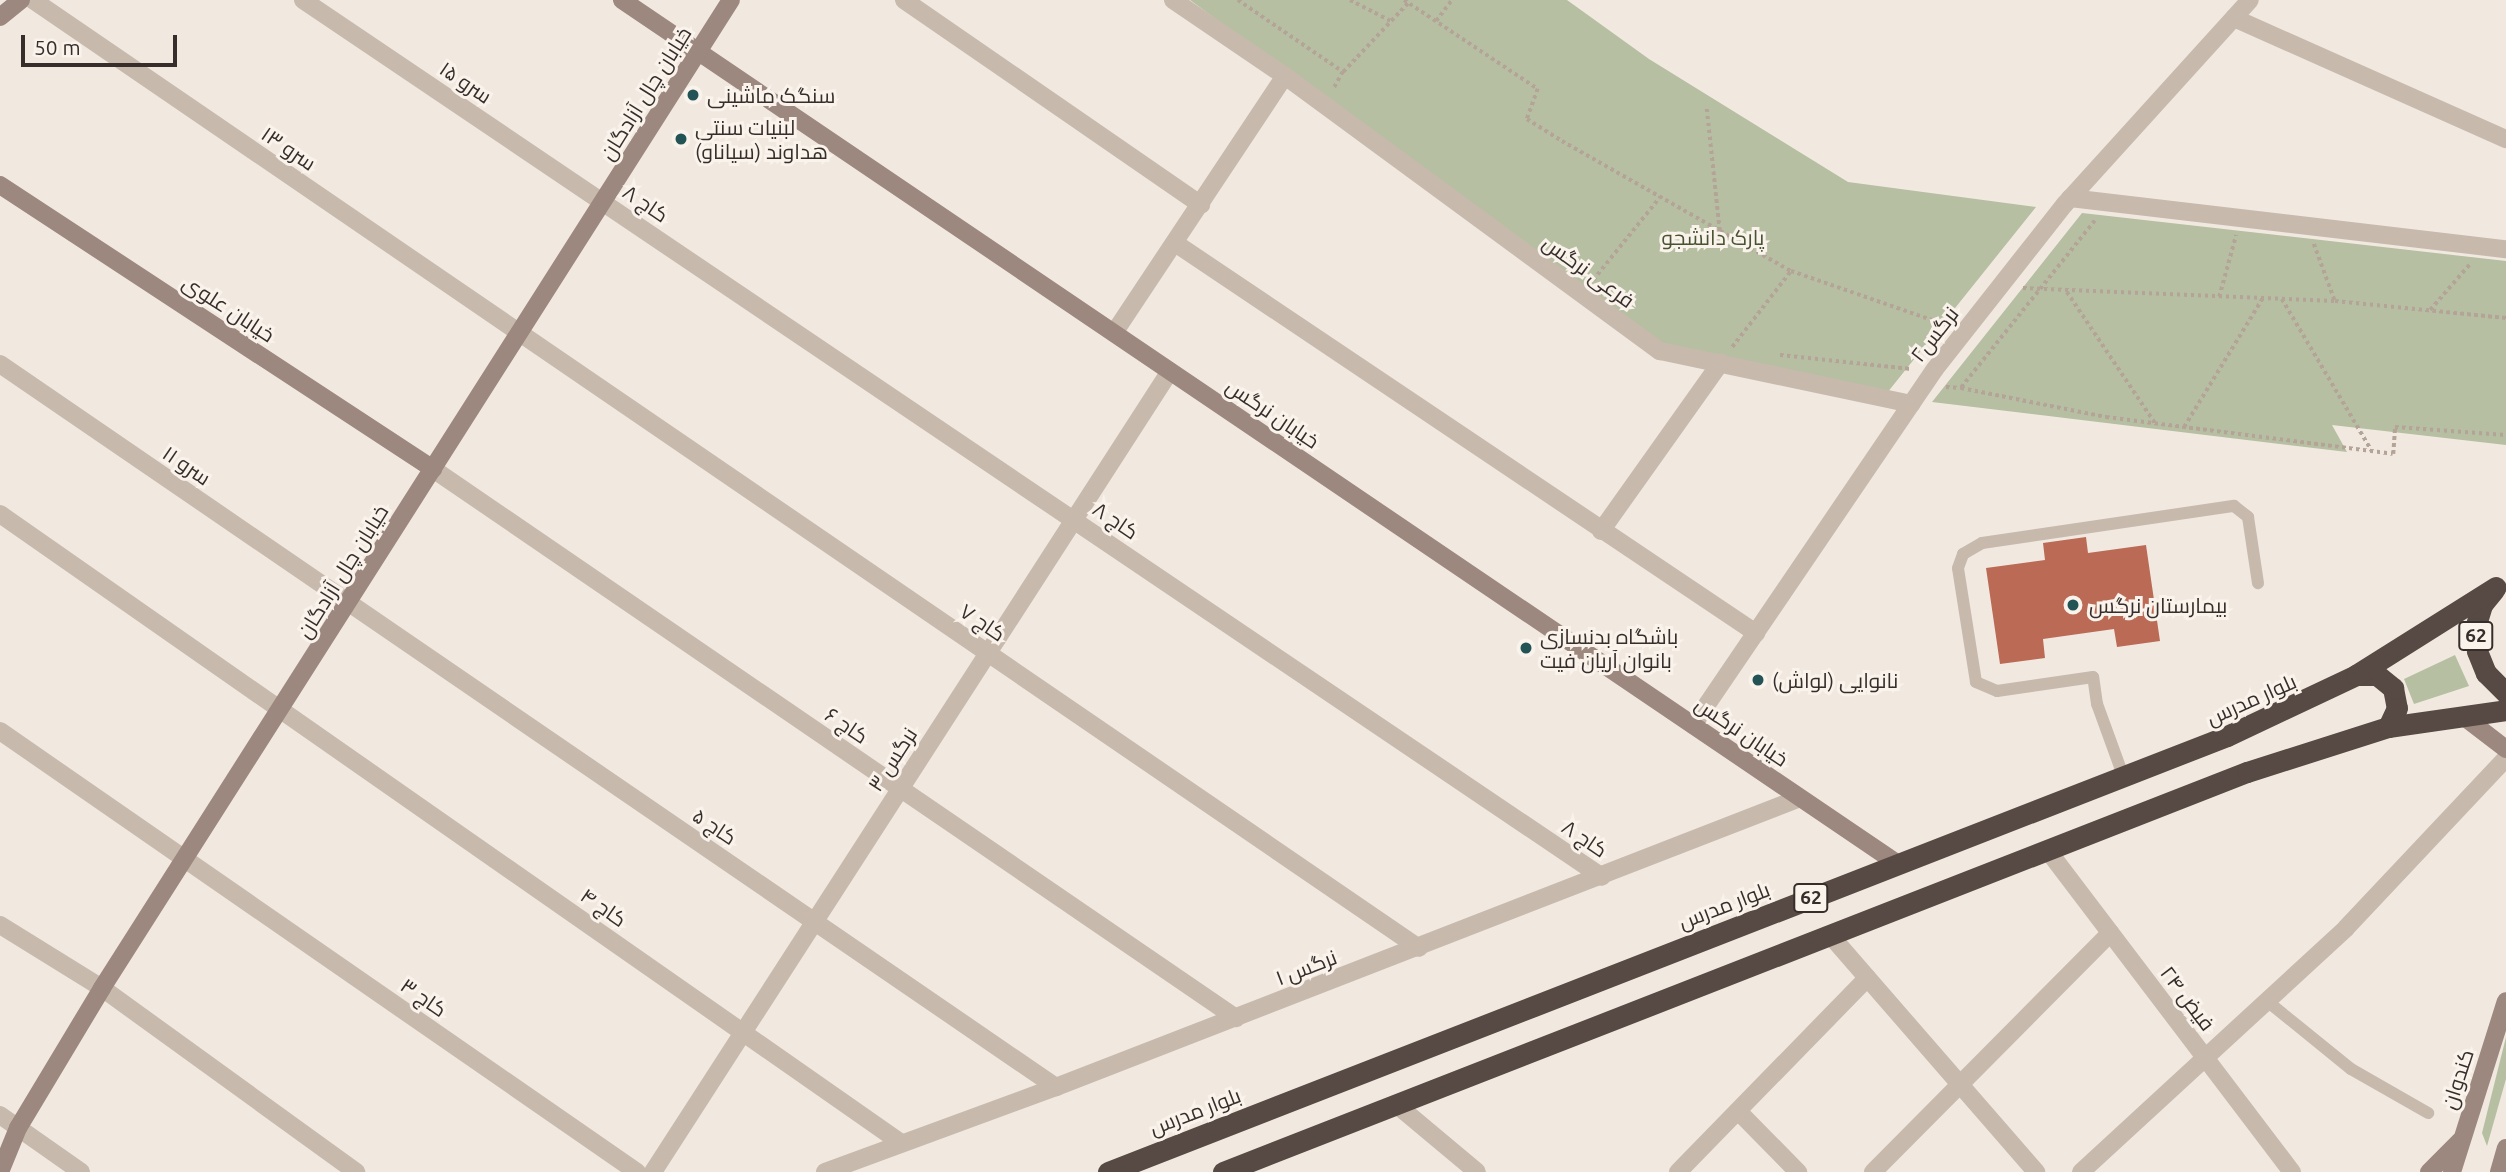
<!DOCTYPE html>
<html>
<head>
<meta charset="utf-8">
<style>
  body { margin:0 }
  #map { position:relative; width:2506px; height:1172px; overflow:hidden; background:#f1e9e0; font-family:Ubuntu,Cairo,sans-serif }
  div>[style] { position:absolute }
  .green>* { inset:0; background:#b6bfa1 }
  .building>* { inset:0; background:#bb6a55 }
  .path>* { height:3.5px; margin-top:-1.75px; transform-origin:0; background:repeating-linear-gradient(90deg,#b4a397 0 3.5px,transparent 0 7px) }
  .lane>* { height:12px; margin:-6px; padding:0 6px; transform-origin:6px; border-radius:6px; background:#c8b9ad }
  .street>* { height:18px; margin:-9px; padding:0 9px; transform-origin:9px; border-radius:9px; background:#c8b9ad }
  .secondary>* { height:18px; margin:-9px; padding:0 9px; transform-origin:9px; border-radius:9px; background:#9c887e }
  .highway>* { height:21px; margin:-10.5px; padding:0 10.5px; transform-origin:10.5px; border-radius:10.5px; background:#574943 }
  .dots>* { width:19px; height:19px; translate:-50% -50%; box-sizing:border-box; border:4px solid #f9f3ec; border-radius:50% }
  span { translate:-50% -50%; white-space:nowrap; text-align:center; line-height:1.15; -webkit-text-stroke:6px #f9f3ec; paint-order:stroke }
  .shield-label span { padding:2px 5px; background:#f9f3ec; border:2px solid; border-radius:5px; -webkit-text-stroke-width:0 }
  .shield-label { font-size:19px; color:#372e2b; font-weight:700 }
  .street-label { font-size:21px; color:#372e2b }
  .poi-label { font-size:21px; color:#372e2b }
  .left { translate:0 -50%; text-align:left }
  .park-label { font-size:21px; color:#485331 }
  .scale { position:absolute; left:21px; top:35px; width:156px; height:32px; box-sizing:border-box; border:4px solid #372e2b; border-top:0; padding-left:9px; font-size:21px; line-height:24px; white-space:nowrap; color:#372e2b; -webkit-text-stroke:5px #f9f3ec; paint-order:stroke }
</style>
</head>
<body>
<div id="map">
  <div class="green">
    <i style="clip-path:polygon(1190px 0,1567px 0,1649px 59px,1848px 182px,2036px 207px,1887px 393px,1664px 348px)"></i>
    <i style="clip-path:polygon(2082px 213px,2506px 261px,2506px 445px,2332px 425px,2347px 452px,1932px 402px)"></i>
    <i style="clip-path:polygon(2455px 655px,2469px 686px,2414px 704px,2404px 679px)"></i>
    <i style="clip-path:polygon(2506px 1037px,2506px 1079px,2487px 1146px,2482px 1133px)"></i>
  </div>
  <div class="building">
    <i style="clip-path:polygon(2086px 537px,2088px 553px,2146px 545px,2160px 641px,2117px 647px,2114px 629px,2043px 639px,2045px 658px,2000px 664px,1986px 568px,2045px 560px,2043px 543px)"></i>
  </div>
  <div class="path">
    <i style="left:1238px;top:0;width:127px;rotate:34.4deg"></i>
    <i style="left:1343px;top:72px;width:18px;rotate:119deg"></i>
    <i style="left:1350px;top:0;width:46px;rotate:27.1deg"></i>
    <i style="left:1404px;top:0;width:161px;rotate:33.6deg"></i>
    <i style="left:1538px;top:89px;width:32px;rotate:110deg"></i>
    <i style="left:1527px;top:119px;width:41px;rotate:32.2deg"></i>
    <i style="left:1562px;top:141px;width:263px;rotate:29.6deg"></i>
    <i style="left:1791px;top:271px;width:164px;rotate:19.2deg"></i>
    <i style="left:1436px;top:21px;width:26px;rotate:-53deg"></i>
    <i style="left:1343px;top:72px;width:95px;rotate:-46.7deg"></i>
    <i style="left:1707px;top:109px;width:123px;rotate:83.9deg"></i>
    <i style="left:2095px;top:221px;width:214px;rotate:128.7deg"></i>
    <i style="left:1961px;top:388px;width:148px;rotate:11.3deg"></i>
    <i style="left:2106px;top:417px;width:289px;rotate:7.3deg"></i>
    <i style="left:2393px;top:454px;width:27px;rotate:-86deg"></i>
    <i style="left:2395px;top:427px;width:111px;rotate:4.1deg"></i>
    <i style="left:2314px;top:244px;width:61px;rotate:69.8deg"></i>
    <i style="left:1593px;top:280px;width:107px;rotate:-51.1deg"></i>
    <i style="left:2023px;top:288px;width:312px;rotate:2.4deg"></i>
    <i style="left:2335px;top:301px;width:172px;rotate:5.7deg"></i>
    <i style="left:2067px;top:292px;width:158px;rotate:56.1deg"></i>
    <i style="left:2219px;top:297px;width:64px;rotate:-74.7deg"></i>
    <i style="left:2282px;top:299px;width:177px;rotate:59.4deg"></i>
    <i style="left:2430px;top:310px;width:61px;rotate:-49deg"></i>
    <i style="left:1732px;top:347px;width:96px;rotate:-52.2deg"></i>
    <i style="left:1780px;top:355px;width:132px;rotate:6.1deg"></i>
    <i style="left:1946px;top:387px;width:15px;rotate:4deg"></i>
    <i style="left:2184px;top:427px;width:150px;rotate:-58.6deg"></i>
  </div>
  <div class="lane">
    <i style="left:2124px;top:778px;width:79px;rotate:-110deg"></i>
    <i style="left:2097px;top:704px;width:27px;rotate:-98deg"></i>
    <i style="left:2093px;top:677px;width:97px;rotate:171.7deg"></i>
    <i style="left:1997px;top:691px;width:23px;rotate:-157deg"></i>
    <i style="left:1976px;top:682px;width:115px;rotate:-99deg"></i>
    <i style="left:1958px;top:568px;width:15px;rotate:-70deg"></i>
    <i style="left:1963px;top:554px;width:22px;rotate:-30deg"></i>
    <i style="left:1982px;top:543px;width:255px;rotate:-8.4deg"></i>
    <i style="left:2234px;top:506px;width:18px;rotate:38deg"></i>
    <i style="left:2248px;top:517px;width:67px;rotate:81.4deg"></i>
    <i style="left:2267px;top:1001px;width:108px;rotate:39deg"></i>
    <i style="left:2351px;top:1069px;width:89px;rotate:29.7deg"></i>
  </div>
  <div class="street">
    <i style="left:33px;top:0;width:1679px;rotate:34.37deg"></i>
    <i style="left:303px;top:0;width:1567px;rotate:34.02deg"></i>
    <i style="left:904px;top:0;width:361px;rotate:34.6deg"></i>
    <i style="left:1173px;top:0;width:135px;rotate:34.2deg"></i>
    <i style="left:1285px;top:76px;width:465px;rotate:36.3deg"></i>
    <i style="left:1660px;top:351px;width:257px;rotate:11.9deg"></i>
    <i style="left:2234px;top:18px;width:298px;rotate:24deg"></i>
    <i style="left:2070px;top:198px;width:439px;rotate:6.7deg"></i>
    <i style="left:1175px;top:243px;width:700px;rotate:33.87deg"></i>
    <i style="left:1114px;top:333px;width:309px;rotate:-56.4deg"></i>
    <i style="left:0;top:364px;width:1280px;rotate:34.4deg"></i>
    <i style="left:433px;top:469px;width:973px;rotate:34.36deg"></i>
    <i style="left:0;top:514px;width:1097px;rotate:34.91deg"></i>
    <i style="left:1601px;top:531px;width:207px;rotate:-54.6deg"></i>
    <i style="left:1693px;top:725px;width:430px;rotate:-55.8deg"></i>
    <i style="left:1935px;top:369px;width:210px;rotate:-51.8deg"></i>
    <i style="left:2065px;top:204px;width:275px;rotate:-47.8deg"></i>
    <i style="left:0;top:731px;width:775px;rotate:34.7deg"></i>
    <i style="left:2049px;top:852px;width:402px;rotate:52.8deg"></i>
    <i style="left:0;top:925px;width:120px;rotate:31.7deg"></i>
    <i style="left:102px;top:988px;width:314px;rotate:35.9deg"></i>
    <i style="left:1831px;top:936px;width:313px;rotate:49deg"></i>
    <i style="left:1397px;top:1105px;width:104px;rotate:39.9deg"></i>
    <i style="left:1738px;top:1111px;width:86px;rotate:45.5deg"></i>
    <i style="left:0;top:1115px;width:99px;rotate:35.1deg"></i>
    <i style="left:653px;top:1172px;width:953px;rotate:-57.16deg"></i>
    <i style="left:825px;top:1172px;width:246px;rotate:-20.2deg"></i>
    <i style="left:1056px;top:1087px;width:798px;rotate:-21.23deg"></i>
    <i style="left:1678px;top:1172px;width:271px;rotate:-45.7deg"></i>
    <i style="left:1873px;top:1172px;width:337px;rotate:-45.2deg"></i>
    <i style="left:2081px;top:1172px;width:360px;rotate:-42.6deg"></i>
    <i style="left:2346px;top:928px;width:233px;rotate:-46.7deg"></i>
  </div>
  <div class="secondary">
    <i style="left:622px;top:0;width:1541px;rotate:34.1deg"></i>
    <i style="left:0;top:17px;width:27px;rotate:-39deg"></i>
    <i style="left:0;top:185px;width:518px;rotate:33.26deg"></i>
    <i style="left:2463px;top:716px;width:54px;rotate:37.5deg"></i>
    <i style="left:0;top:1172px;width:48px;rotate:-67.8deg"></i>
    <i style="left:18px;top:1128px;width:163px;rotate:-59deg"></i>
    <i style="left:102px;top:988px;width:1171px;rotate:-57.52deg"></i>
    <i style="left:2429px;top:1172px;width:44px;rotate:-45deg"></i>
    <i style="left:2452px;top:1172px;width:179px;rotate:-72.5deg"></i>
    <i style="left:2499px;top:1172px;width:25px;rotate:-74deg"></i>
  </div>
  <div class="highway">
    <i style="left:2494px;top:590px;width:19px;rotate:129deg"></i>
    <i style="left:2482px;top:605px;width:24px;rotate:107deg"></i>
    <i style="left:2475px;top:628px;width:23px;rotate:85deg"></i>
    <i style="left:2477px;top:651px;width:24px;rotate:68deg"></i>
    <i style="left:2486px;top:673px;width:28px;rotate:45deg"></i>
    <i style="left:2356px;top:675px;width:21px"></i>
    <i style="left:2377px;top:675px;width:21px;rotate:39deg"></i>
    <i style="left:2393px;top:688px;width:20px;rotate:79deg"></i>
    <i style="left:2397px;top:708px;width:21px;rotate:115deg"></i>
    <i style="left:1108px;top:1172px;width:1201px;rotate:-21.29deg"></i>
    <i style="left:2227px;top:736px;width:143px;rotate:-25.3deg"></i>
    <i style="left:2356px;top:675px;width:165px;rotate:-32.2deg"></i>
    <i style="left:1223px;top:1172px;width:1099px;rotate:-21.34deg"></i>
    <i style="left:2247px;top:772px;width:148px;rotate:-17.7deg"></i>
    <i style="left:2388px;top:727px;width:119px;rotate:-8.2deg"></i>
  </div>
  <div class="dots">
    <i style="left:693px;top:95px;background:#245355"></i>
    <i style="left:681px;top:139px;background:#245355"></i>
    <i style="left:2073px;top:605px;background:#245355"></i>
    <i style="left:1526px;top:648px;background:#245355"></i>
    <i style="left:1758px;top:680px;background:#245355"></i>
  </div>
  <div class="shield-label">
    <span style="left:2476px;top:636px">62</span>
    <span style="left:1811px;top:898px">62</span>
  </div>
  <div class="street-label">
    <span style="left:466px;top:82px;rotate:34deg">سرو ۱۵</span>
    <span style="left:645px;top:93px;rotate:-58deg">خیابان چال آزادگان</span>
    <span style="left:289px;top:148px;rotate:34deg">سرو ۱۳</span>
    <span style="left:646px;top:203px;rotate:34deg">کاج ۸</span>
    <span style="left:1589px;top:271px;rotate:36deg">فرعی نرگس</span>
    <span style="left:229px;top:308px;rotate:33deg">خیابان علوی</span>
    <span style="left:1934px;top:334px;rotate:-52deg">نرگس۲</span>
    <span style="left:1273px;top:413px;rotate:34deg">خیابان نرگس</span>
    <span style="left:187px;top:465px;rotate:34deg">سرو ۱۱</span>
    <span style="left:1116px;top:520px;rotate:34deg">کاج ۸</span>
    <span style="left:342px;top:571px;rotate:-58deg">خیابان چال آزادگان</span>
    <span style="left:983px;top:622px;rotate:34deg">کاج ۷</span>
    <span style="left:2251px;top:699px;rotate:-24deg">بلوار مدرس</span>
    <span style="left:847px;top:725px;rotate:34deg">کاج ۶</span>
    <span style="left:1742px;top:731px;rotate:34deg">خیابان نرگس</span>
    <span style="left:892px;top:759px;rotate:-57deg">نرگس ۳</span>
    <span style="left:715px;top:826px;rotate:34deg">کاج ۵</span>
    <span style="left:1585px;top:838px;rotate:34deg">کاج ۸</span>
    <span style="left:1724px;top:905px;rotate:-21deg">بلوار مدرس</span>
    <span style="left:604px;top:907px;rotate:35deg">کاج ۴</span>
    <span style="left:1306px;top:967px;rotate:-21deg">نرگس ۱</span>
    <span style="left:424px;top:997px;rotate:35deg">کاج ۳</span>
    <span style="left:2188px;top:998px;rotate:53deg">فیض ۲۴</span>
    <span style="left:2457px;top:1079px;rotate:-72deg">کندوان</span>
    <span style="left:1195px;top:1111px;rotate:-21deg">بلوار مدرس</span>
  </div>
  <div class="poi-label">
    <span class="left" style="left:707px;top:95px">سنگک ماشینی</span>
    <span class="left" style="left:695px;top:139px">لبنیات سنتی<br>هداوند (سیاناو)</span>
    <span class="left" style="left:2089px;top:605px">بیمارستان نرگس</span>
    <span class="left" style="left:1540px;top:648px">باشگاه بدنسازی<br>بانوان آریان فیت</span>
    <span class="left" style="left:1772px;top:680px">نانوایی (لواش)</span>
  </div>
  <div class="park-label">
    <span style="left:1713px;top:237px">پارک دانشجو</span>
  </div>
  <div class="scale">50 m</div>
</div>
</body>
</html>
